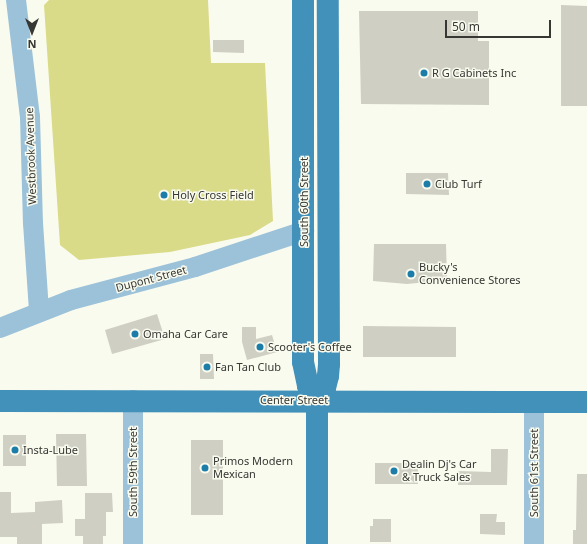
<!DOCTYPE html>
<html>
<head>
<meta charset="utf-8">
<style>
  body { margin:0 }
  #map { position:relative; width:587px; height:544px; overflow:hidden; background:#fafbef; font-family:"Noto Sans",sans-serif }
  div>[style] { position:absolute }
  .green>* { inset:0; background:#d9db89 }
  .building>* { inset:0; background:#cfcfc4 }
  .minor>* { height:20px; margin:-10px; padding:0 10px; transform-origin:10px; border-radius:10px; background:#9bc2d9 }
  .major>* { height:22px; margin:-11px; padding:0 11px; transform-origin:11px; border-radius:11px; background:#4291ba }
  .dots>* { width:11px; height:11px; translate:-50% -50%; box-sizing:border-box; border:2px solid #fafbef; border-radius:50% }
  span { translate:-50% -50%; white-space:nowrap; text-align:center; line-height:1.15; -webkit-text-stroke:3px #fafbef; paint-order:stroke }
  .poi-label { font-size:11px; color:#373733 }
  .left { translate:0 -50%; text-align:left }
  .street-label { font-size:11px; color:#373733 }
  .north { position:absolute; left:12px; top:12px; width:40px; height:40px; -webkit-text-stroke:3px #fafbef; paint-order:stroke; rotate:180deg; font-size:11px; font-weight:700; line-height:16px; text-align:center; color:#373733 }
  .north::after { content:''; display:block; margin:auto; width:14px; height:18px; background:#373733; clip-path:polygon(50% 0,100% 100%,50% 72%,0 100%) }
  .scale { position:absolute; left:445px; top:20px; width:106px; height:18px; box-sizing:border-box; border:2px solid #373733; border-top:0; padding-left:5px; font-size:12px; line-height:14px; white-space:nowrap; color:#373733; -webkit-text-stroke:3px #fafbef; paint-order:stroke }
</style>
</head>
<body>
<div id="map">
  <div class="green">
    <i style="clip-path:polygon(49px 0,208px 0,211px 63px,265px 63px,273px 221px,250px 235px,170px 252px,79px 260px,60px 245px,44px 5px)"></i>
  </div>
  <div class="building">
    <i style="clip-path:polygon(561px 5px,587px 6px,587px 106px,561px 106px)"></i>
    <i style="clip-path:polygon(359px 11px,478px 11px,478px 41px,489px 41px,489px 105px,361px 104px)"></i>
    <i style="clip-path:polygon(213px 40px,244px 40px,244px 53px,213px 52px)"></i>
    <i style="clip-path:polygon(406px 173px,448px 173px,449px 195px,406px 194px)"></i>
    <i style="clip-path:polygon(374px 244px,446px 244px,447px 280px,407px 284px,373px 281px)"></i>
    <i style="clip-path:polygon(157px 314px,165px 339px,112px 354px,105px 330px)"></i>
    <i style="clip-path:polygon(363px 326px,456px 327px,456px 357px,363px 357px)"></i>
    <i style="clip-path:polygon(242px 327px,256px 327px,256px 339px,272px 335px,277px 352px,247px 360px,242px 342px)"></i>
    <i style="clip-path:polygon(200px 354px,213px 354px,214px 379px,200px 379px)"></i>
    <i style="clip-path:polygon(56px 434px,86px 434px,87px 486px,57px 486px)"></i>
    <i style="clip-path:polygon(3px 435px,26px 435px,26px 466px,3px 466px)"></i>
    <i style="clip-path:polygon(191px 440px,223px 440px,223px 515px,191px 515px)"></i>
    <i style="clip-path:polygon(491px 449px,508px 449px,507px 485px,458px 485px,458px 471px,491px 472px)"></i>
    <i style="clip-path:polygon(375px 463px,418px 463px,418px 484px,375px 484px)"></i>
    <i style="clip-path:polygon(577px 474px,587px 474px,587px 544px,573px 544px,573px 530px,576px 530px)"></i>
    <i style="clip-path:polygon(0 492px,11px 492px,11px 513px,35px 512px,35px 502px,62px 500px,63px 523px,42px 524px,42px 544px,17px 544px,17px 537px,0 537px)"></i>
    <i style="clip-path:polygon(85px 493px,112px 493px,113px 512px,106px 512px,106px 536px,103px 536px,103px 544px,83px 544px,83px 536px,75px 536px,75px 519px,85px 519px)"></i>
    <i style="clip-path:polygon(480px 514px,497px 514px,496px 522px,505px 522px,505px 535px,480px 534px)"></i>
    <i style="clip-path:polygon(373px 519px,391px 519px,391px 542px,370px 542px,370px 526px,373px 526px)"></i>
  </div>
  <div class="minor">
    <i style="left:16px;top:0;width:118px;rotate:83.2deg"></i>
    <i style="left:30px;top:117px;width:106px;rotate:88.4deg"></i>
    <i style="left:33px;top:223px;width:89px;rotate:86.1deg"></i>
    <i style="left:0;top:328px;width:76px;rotate:-21.5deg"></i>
    <i style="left:71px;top:300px;width:128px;rotate:-14.9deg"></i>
    <i style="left:195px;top:267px;width:115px;rotate:-18.3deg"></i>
    <i style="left:133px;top:400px;width:144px;rotate:90deg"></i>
    <i style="left:534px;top:402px;width:142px;rotate:90deg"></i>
  </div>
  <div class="major">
    <i style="left:303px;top:0;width:362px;rotate:90deg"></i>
    <i style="left:303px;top:362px;width:25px;rotate:78deg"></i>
    <i style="left:308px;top:386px;width:17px;rotate:57deg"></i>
    <i style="left:0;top:401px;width:587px;rotate:0.1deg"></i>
    <i style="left:317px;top:544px;width:144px;rotate:-90deg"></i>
    <i style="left:317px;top:400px;width:14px;rotate:-56deg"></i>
    <i style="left:325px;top:388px;width:12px;rotate:-76deg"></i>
    <i style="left:328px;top:376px;width:12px;rotate:-85deg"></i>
    <i style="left:329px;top:364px;width:364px;rotate:-90.2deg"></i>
  </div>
  <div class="dots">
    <i style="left:424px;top:73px;background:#1d7da9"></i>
    <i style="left:427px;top:184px;background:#1d7da9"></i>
    <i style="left:164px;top:195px;background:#1d7da9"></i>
    <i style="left:411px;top:274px;background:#1d7da9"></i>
    <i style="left:135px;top:334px;background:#1d7da9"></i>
    <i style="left:260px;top:347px;background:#1d7da9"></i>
    <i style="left:207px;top:367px;background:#1d7da9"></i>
    <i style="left:15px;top:450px;background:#1d7da9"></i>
    <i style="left:205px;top:468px;background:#1d7da9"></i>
    <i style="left:394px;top:471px;background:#1d7da9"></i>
  </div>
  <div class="poi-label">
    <span class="left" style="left:432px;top:73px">R G Cabinets Inc</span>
    <span class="left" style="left:435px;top:184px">Club Turf</span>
    <span class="left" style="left:172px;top:195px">Holy Cross Field</span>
    <span class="left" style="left:419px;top:274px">Bucky's<br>Convenience Stores</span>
    <span class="left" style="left:143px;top:334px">Omaha Car Care</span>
    <span class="left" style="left:268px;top:347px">Scooter's Coffee</span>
    <span class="left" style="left:215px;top:367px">Fan Tan Club</span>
    <span class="left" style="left:23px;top:450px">Insta-Lube</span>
    <span class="left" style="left:213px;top:468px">Primos Modern<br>Mexican</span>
    <span class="left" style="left:402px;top:471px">Dealin Dj's Car<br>&amp; Truck Sales</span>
  </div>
  <div class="street-label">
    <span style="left:31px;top:156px;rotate:-92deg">Westbrook Avenue</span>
    <span style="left:304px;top:202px;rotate:-90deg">South 60th Street</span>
    <span style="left:151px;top:279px;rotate:-15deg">Dupont Street</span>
    <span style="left:294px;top:400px">Center Street</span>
    <span style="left:133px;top:472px;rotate:-90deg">South 59th Street</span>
    <span style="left:534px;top:473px;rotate:-90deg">South 61st Street</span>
  </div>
  <div class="north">N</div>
  <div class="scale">50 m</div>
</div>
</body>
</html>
